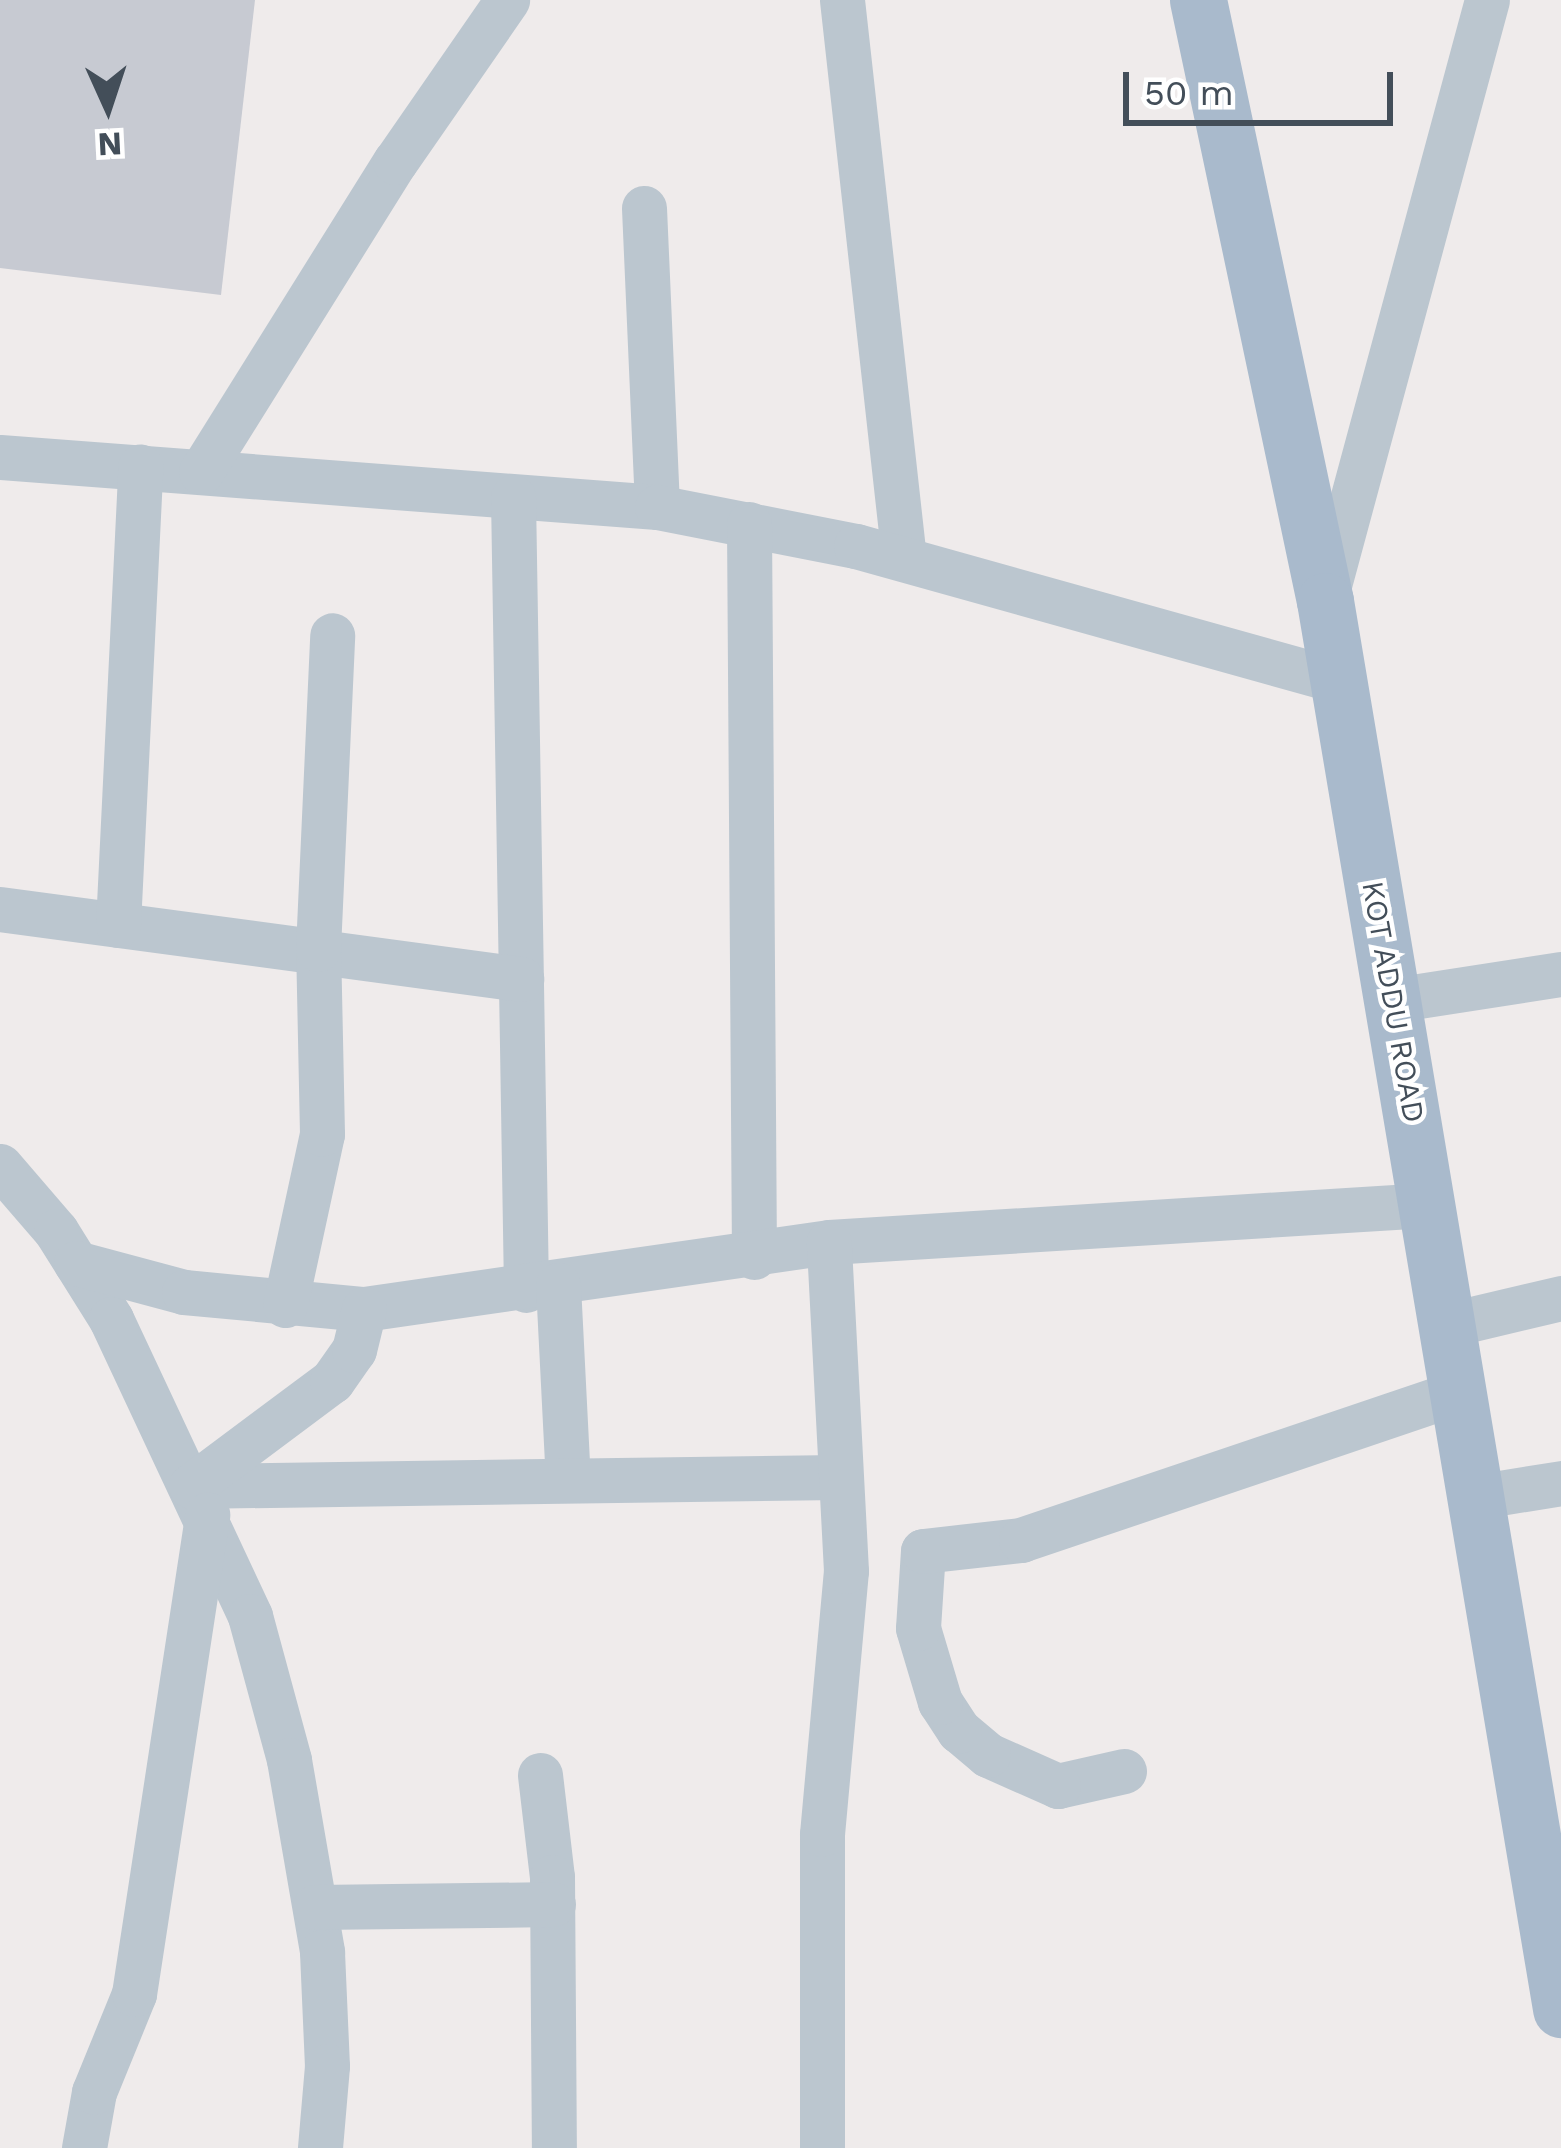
<!DOCTYPE html>
<html>
<head>
<meta charset="utf-8">
<style>
  body { margin:0 }
  #map { position:relative; width:1561px; height:2148px; overflow:hidden; background:#efebeb; font-family:"Work Sans",sans-serif }
  div>[style] { position:absolute }
  .building>* { inset:0; background:#c7cad2 }
  .minor>* { height:45px; margin:-22.5px; padding:0 22.5px; transform-origin:22.5px; border-radius:22.5px; background:#bbc6cf }
  .major>* { height:57px; margin:-28.5px; padding:0 28.5px; transform-origin:28.5px; border-radius:28.5px; background:#a9bacc }
  span { translate:-50% -50%; white-space:nowrap; text-align:center; line-height:1.15; -webkit-text-stroke:9px #fff; paint-order:stroke }
  .street-label { font-size:30px; color:#434e59 }
  .north { position:absolute; left:48px; top:48px; width:120px; height:120px; -webkit-text-stroke:9px #fff; paint-order:stroke; rotate:177deg; font-size:33px; font-weight:700; line-height:48px; text-align:center; color:#434e59 }
  .north::after { content:''; display:block; margin:auto; width:42px; height:54px; background:#434e59; clip-path:polygon(50% 0,100% 100%,50% 72%,0 100%) }
  .scale { position:absolute; left:1123px; top:72px; width:270px; height:54px; box-sizing:border-box; border:6px solid #434e59; border-top:0; padding-left:15px; font-size:36px; line-height:42px; white-space:nowrap; color:#434e59; -webkit-text-stroke:9px #fff; paint-order:stroke }
</style>
</head>
<body>
<div id="map">
  <div class="building">
    <i style="clip-path:polygon(0 0,255px 0,221px 295px,0 268px)"></i>
  </div>
  <div class="minor">
    <i style="left:842px;top:0;width:562px;rotate:83.67deg"></i>
    <i style="left:644px;top:208px;width:299px;rotate:87.5deg"></i>
    <i style="left:0;top:457px;width:659px;rotate:4.35deg"></i>
    <i style="left:657px;top:507px;width:203px;rotate:11.1deg"></i>
    <i style="left:856px;top:546px;width:502px;rotate:15.62deg"></i>
    <i style="left:201px;top:472px;width:366px;rotate:-58deg"></i>
    <i style="left:395px;top:162px;width:197px;rotate:-55.3deg"></i>
    <i style="left:513px;top:497px;width:793px;rotate:89.06deg"></i>
    <i style="left:749px;top:524px;width:733px;rotate:89.61deg"></i>
    <i style="left:1325px;top:600px;width:621px;rotate:-74.89deg"></i>
    <i style="left:0;top:909px;width:526px;rotate:7.65deg"></i>
    <i style="left:118px;top:925px;width:459px;rotate:-87.2deg"></i>
    <i style="left:1393px;top:1000px;width:170px;rotate:-8.8deg"></i>
    <i style="left:0;top:1166px;width:86px;rotate:49.3deg"></i>
    <i style="left:56px;top:1231px;width:104px;rotate:58deg"></i>
    <i style="left:111px;top:1319px;width:328px;rotate:64.9deg"></i>
    <i style="left:250px;top:1616px;width:149px;rotate:74.8deg"></i>
    <i style="left:289px;top:1760px;width:195px;rotate:80.2deg"></i>
    <i style="left:322px;top:1952px;width:114px;rotate:87.5deg"></i>
    <i style="left:327px;top:2066px;width:82px;rotate:94.9deg"></i>
    <i style="left:76px;top:1263px;width:112px;rotate:15deg"></i>
    <i style="left:184px;top:1292px;width:181px;rotate:5.4deg"></i>
    <i style="left:364px;top:1309px;width:470px;rotate:-8.2deg"></i>
    <i style="left:829px;top:1242px;width:599px;rotate:-3.54deg"></i>
    <i style="left:558px;top:1285px;width:195px;rotate:87.1deg"></i>
    <i style="left:285px;top:1305px;width:175px;rotate:-77.8deg"></i>
    <i style="left:322px;top:1134px;width:185px;rotate:-91.2deg"></i>
    <i style="left:318px;top:949px;width:314px;rotate:-87.4deg"></i>
    <i style="left:1447px;top:1325px;width:117px;rotate:-13.3deg"></i>
    <i style="left:191px;top:1486px;width:648px;rotate:-0.8deg"></i>
    <i style="left:191px;top:1486px;width:176px;rotate:-36.7deg"></i>
    <i style="left:332px;top:1381px;width:38px;rotate:-55deg"></i>
    <i style="left:354px;top:1350px;width:42px;rotate:-76.3deg"></i>
    <i style="left:1475px;top:1497px;width:87px;rotate:-9.2deg"></i>
    <i style="left:1124px;top:1771px;width:68px;rotate:167.2deg"></i>
    <i style="left:1058px;top:1786px;width:77px;rotate:-156.1deg"></i>
    <i style="left:988px;top:1755px;width:38px;rotate:-140deg"></i>
    <i style="left:959px;top:1731px;width:35px;rotate:-123deg"></i>
    <i style="left:940px;top:1702px;width:77px;rotate:-106.6deg"></i>
    <i style="left:918px;top:1628px;width:77px;rotate:-86.3deg"></i>
    <i style="left:923px;top:1551px;width:99px;rotate:-6.4deg"></i>
    <i style="left:1021px;top:1540px;width:461px;rotate:-18.7deg"></i>
    <i style="left:540px;top:1775px;width:103px;rotate:83.3deg"></i>
    <i style="left:552px;top:1877px;width:271px;rotate:89.6deg"></i>
    <i style="left:315px;top:1907px;width:238px;rotate:-0.7deg"></i>
    <i style="left:84px;top:2148px;width:57px;rotate:-79.9deg"></i>
    <i style="left:94px;top:2092px;width:106px;rotate:-67.8deg"></i>
    <i style="left:134px;top:1994px;width:485px;rotate:-81.3deg"></i>
    <i style="left:822px;top:2148px;width:314px;rotate:-90deg"></i>
    <i style="left:822px;top:1834px;width:264px;rotate:-84.8deg"></i>
    <i style="left:846px;top:1571px;width:329px;rotate:-93deg"></i>
  </div>
  <div class="major">
    <i style="left:1198px;top:0;width:614px;rotate:78.07deg"></i>
    <i style="left:1325px;top:601px;width:1428px;rotate:80.48deg"></i>
  </div>
  <div class="street-label">
    <span style="left:1393px;top:1002px;rotate:80deg">KOT ADDU ROAD</span>
  </div>
  <div class="north">N</div>
  <div class="scale">50 m</div>
</div>
</body>
</html>
